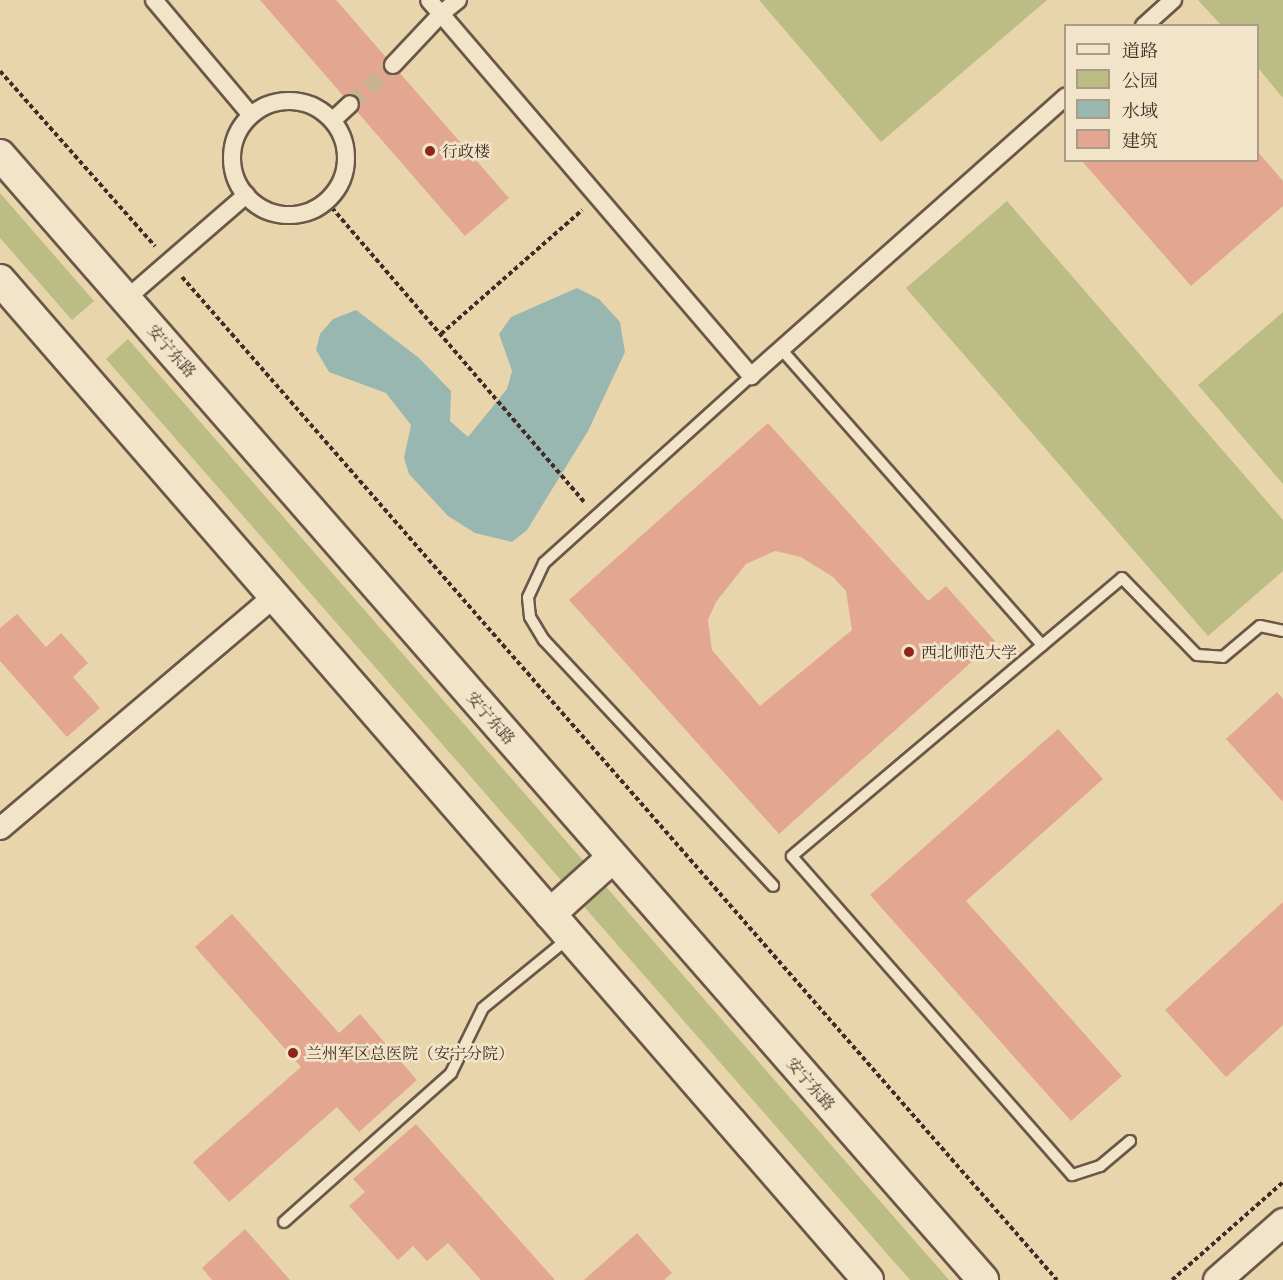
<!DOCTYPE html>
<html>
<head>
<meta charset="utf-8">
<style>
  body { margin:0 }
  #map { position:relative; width:1283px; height:1280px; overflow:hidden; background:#e9d5ac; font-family:"Libre Caslon Text","Noto Serif SC",serif }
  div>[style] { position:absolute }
  .green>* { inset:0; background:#bcbc85 }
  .water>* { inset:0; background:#99b7b1 }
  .building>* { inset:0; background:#e3a791 }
  .pedestrian-tunnel>* { height:16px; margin-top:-8px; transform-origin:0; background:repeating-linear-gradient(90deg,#c7b391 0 16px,transparent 0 24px) }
  .path>* { height:4px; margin-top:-2px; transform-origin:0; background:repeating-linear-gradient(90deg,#412d26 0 4.5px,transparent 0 7.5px) }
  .roads { filter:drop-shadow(2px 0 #6b5748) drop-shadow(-2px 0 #6b5748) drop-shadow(0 2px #6b5748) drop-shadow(0 -2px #6b5748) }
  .service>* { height:10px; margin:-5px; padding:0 5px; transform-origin:5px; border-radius:5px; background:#f1e4c9 }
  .pedestrian>* { height:16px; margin:-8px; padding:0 8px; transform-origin:8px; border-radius:8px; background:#f1e4c9 }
  .pedestrian>.ring { margin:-8px; padding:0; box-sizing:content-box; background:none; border:16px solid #f1e4c9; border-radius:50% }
  .minor>* { height:21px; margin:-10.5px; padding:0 10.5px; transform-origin:10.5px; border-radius:10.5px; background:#f1e4c9 }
  .tertiary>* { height:27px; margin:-13.5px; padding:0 13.5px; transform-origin:13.5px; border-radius:13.5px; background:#f1e4c9 }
  .secondary>* { height:30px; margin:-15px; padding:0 15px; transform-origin:15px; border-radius:15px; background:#f1e4c9 }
  .dots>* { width:16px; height:16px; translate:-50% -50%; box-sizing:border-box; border:3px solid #f1e4c9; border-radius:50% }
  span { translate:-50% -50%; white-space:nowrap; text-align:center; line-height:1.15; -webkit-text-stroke:5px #f1e4c9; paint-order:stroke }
  .poi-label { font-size:16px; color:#412d26 }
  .left { translate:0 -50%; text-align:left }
  .street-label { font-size:16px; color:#412d26 }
  .legend { position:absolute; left:1064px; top:24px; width:195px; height:138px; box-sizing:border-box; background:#f1e4c9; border:2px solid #ab9b88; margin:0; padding:8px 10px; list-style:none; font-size:18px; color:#412d26 }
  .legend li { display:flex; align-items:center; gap:12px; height:30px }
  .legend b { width:30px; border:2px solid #ab9b88 }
</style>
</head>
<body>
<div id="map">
  <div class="green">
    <i style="clip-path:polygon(759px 0,1047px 0,881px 142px)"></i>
    <i style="clip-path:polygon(1198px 0,1283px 0,1283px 98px,1258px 68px,1258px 26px,1221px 25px)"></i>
    <i style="clip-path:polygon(0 193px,94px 301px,72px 320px,0 238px)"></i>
    <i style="clip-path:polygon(1007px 201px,1283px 520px,1283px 571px,1208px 636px,906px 288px)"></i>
    <i style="clip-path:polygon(1283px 312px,1283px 484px,1198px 385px)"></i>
    <i style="clip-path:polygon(128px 339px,949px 1280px,910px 1280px,106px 359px)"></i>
  </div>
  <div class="water">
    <i style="clip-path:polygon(577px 288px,599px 299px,620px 322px,625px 352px,588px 431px,527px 530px,512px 542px,475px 533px,448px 516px,409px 474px,404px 458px,411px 425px,386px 393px,329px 372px,316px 350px,320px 334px,333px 319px,356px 310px,419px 358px,451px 391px,450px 421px,468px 437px,507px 389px,512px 371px,499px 334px,511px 317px)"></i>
  </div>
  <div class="building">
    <i style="clip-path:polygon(260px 0,336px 0,509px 198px,465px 236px)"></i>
    <i style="clip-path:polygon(1258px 152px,1283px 181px,1283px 206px,1191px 286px,1081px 160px,1258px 160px)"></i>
    <i style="clip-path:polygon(evenodd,768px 423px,928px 601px,946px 586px,995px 641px,779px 834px,569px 600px,768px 423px,775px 551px,801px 557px,833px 577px,846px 591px,852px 630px,760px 706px,712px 650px,708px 620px,716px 602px,746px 564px,775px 551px)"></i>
    <i style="clip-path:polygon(17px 614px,46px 647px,61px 633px,88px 663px,73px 677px,100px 708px,67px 737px,0 661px,0 628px)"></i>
    <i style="clip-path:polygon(1277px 692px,1283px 699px,1283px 802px,1226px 739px)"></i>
    <i style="clip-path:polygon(1058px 729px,1103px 779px,966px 901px,1122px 1076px,1071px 1121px,870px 895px)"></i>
    <i style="clip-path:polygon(1283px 902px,1283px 1025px,1226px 1077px,1165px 1010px)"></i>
    <i style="clip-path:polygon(232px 914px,339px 1033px,360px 1014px,417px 1080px,359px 1132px,337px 1107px,229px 1202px,193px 1162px,301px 1067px,195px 947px)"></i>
    <i style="clip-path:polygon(416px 1124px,555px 1280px,481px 1280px,448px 1243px,427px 1261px,413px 1246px,398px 1260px,349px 1206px,365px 1192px,353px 1179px)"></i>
    <i style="clip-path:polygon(245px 1229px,290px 1280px,212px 1280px,202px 1268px)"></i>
    <i style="clip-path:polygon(637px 1233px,672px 1273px,664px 1280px,584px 1280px)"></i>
  </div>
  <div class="pedestrian-tunnel">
    <i style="left:350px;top:104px;width:58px;rotate:-42.2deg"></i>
  </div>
  <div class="path">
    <i style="left:0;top:71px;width:234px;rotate:48.5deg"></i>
    <i style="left:327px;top:202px;width:395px;rotate:49.4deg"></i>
    <i style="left:182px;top:277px;width:1331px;rotate:48.9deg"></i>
    <i style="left:441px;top:334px;width:188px;rotate:-41.3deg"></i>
    <i style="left:1172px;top:1280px;width:148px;rotate:-41.4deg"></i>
  </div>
  <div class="roads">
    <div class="service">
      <i style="left:781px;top:349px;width:395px;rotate:48.6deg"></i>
      <i style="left:751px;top:376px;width:279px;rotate:137.9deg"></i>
      <i style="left:544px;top:563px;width:38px;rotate:115deg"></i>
      <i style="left:528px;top:598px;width:19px;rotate:84deg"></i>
      <i style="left:530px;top:617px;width:27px;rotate:59deg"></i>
      <i style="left:544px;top:640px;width:336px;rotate:47deg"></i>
      <i style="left:1130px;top:1141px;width:39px;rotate:140deg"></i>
      <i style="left:1100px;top:1166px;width:29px;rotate:162deg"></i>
      <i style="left:1072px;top:1175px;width:424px;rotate:-131.3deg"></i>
      <i style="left:792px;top:856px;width:431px;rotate:-40.1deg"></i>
      <i style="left:1122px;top:578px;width:107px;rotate:45.8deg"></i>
      <i style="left:1197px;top:655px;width:26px;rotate:4deg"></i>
      <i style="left:1223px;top:657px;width:48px;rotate:-40deg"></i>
      <i style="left:1260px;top:626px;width:24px;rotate:12deg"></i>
      <i style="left:284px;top:1222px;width:224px;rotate:-41.7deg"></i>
      <i style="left:451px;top:1073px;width:72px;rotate:-63.8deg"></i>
      <i style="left:483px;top:1008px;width:112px;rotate:-39.2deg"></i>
    </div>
    <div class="pedestrian">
      <i style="left:154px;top:0;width:150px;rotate:49.9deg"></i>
      <i style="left:458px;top:0;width:22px;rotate:141deg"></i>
      <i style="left:441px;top:14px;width:477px;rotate:49.4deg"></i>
      <i style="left:751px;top:376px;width:421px;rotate:-41.6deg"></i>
      <i style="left:1144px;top:26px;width:39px;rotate:-42deg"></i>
      <i style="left:393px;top:65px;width:70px;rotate:-46.7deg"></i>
      <i style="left:441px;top:14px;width:18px;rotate:-131deg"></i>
      <i class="ring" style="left:232px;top:101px;width:98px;height:98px"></i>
      <i style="left:333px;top:120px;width:23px;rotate:-43deg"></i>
      <i style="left:126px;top:299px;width:159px;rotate:-40.9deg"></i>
    </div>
    <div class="minor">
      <i style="left:0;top:828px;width:359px;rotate:-40.3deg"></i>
    </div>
    <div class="tertiary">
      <i style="left:1217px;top:1280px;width:88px;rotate:-41.3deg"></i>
    </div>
    <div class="secondary">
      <i style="left:0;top:155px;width:1494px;rotate:48.85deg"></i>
      <i style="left:0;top:280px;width:1324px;rotate:49.04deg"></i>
      <i style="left:550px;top:914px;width:85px;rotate:-42.1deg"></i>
    </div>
  </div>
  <div class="dots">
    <i style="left:430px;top:151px;background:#8f2418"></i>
    <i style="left:909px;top:652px;background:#8f2418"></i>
    <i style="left:293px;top:1053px;background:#8f2418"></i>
  </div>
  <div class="poi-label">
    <span class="left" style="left:442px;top:151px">行政楼</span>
    <span class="left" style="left:921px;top:652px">西北师范大学</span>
    <span class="left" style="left:306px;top:1053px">兰州军区总医院（安宁分院）</span>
  </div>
  <div class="street-label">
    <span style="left:172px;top:351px;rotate:49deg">安宁东路</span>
    <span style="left:491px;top:718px;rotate:49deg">安宁东路</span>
    <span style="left:811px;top:1084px;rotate:49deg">安宁东路</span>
  </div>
  <ul class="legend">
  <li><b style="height:8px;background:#f1e4c9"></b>道路</li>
  <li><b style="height:16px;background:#bcbc85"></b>公园</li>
  <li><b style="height:16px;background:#99b7b1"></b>水域</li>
  <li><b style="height:16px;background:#e3a791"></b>建筑</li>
  </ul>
</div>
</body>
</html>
